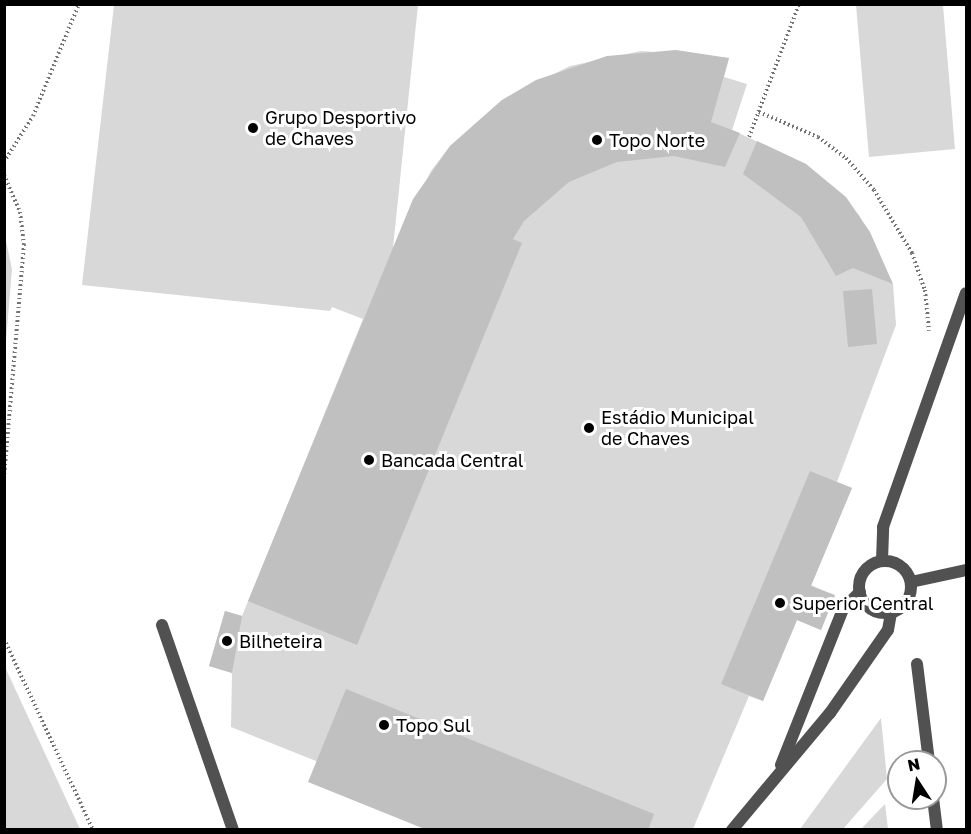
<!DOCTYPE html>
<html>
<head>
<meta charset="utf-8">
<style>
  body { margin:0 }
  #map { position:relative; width:971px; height:834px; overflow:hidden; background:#fff; font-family:"Golos Text",sans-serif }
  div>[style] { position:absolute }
  .green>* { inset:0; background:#d8d8d8 }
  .building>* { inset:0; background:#c0c0c0 }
  .path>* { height:4px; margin-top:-2px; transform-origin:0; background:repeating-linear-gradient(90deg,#737373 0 1.5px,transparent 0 4.5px) }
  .service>* { height:12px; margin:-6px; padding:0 6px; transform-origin:6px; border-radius:6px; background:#515151 }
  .minor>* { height:12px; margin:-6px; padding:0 6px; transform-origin:6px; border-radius:6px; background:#515151 }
  .tertiary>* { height:12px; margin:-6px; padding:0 6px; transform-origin:6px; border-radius:6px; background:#515151 }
  .tertiary>.ring { margin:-6px; padding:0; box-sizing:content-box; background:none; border:12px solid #515151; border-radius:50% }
  .dots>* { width:16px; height:16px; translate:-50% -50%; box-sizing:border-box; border:3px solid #fff; border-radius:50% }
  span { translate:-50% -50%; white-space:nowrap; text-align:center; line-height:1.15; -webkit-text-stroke:6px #fff; paint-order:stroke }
  .poi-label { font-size:18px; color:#000 }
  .left { translate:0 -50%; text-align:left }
  .frame { position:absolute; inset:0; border:6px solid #000; pointer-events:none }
  .north { position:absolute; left:887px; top:750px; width:60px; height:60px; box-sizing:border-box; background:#fff; border:2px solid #999; border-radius:50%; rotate:348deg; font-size:16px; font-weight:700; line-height:24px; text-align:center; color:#000 }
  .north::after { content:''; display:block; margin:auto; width:21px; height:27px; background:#000; clip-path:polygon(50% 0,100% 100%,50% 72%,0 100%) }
</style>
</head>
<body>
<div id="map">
  <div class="green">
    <i style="clip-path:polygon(114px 5px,418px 5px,393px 248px,431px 171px,450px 146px,502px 100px,570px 66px,641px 51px,729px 58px,724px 77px,747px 84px,732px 130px,806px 164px,859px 215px,893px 284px,896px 325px,837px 482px,852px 488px,811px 585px,835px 596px,821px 630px,797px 620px,763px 701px,749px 696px,693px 829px,427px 829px,316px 761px,231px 727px,232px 673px,209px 666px,225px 611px,242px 616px,363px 319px,332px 307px,330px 311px,82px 285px)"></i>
    <i style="clip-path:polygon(856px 5px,943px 5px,955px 149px,869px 157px)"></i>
    <i style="clip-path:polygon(5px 236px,12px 269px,5px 353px,4px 236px)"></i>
    <i style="clip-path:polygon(5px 667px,80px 829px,5px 829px)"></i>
    <i style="clip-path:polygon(881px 718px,887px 779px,843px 829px,800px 829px)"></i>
    <i style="clip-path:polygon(885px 804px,888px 829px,861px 829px)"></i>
  </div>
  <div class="building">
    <i style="clip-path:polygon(676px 50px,729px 58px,711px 122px,740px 133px,725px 167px,674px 156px,617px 162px,569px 182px,524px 221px,513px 239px,522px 243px,357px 645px,248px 601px,413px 199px,450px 146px,502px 100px,536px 80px,607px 56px)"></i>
    <i style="clip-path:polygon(757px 141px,806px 164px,846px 197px,870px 232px,893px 284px,853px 268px,836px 276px,801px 217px,743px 174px)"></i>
    <i style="clip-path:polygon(872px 289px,877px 344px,848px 347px,843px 291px)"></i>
    <i style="clip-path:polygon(810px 471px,852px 488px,811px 586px,835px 595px,821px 630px,797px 620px,763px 701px,721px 684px)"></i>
    <i style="clip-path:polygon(225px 611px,242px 616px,232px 673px,209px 666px)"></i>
    <i style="clip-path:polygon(346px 689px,654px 814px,648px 830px,427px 830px,308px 782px)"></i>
  </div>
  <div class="path">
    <i style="left:759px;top:112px;width:64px;rotate:23deg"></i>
    <i style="left:818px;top:137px;width:35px;rotate:37deg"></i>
    <i style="left:846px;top:158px;width:43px;rotate:48.8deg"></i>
    <i style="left:874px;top:190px;width:74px;rotate:58.9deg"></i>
    <i style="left:912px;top:253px;width:39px;rotate:71deg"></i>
    <i style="left:925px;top:290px;width:41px;rotate:84.4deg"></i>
    <i style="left:749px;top:137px;width:142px;rotate:-69.4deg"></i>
    <i style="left:4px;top:162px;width:54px;rotate:-57.8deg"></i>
    <i style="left:33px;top:116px;width:121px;rotate:-67.7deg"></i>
    <i style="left:4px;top:175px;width:40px;rotate:66.6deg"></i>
    <i style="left:20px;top:212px;width:32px;rotate:83deg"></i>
    <i style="left:24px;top:244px;width:236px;rotate:94.9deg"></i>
    <i style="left:4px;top:639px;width:211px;rotate:65deg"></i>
  </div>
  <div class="service">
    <i style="left:162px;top:625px;width:217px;rotate:70.9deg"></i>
  </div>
  <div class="minor">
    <i style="left:882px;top:561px;width:34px;rotate:-88deg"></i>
    <i style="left:883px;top:527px;width:248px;rotate:-70.5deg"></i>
    <i style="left:917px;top:664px;width:99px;rotate:83deg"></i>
    <i style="left:933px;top:798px;width:32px;rotate:83deg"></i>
  </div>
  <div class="tertiary">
    <i class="ring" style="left:859px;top:561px;width:40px;height:40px"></i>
    <i style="left:911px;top:582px;width:56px;rotate:-12.3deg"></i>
    <i style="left:781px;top:765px;width:168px;rotate:-68.3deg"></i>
    <i style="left:843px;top:609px;width:24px;rotate:-45deg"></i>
    <i style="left:732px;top:830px;width:153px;rotate:-50.1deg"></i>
    <i style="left:830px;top:713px;width:101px;rotate:-55.1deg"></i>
    <i style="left:888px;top:630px;width:17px;rotate:-80deg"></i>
  </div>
  <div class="dots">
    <i style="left:253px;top:128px;background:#000"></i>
    <i style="left:597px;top:140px;background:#000"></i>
    <i style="left:589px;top:428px;background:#000"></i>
    <i style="left:369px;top:460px;background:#000"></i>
    <i style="left:780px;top:603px;background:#000"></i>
    <i style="left:227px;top:641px;background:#000"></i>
    <i style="left:384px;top:725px;background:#000"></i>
  </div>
  <div class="poi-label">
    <span class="left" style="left:265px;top:128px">Grupo Desportivo<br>de Chaves</span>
    <span class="left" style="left:609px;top:140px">Topo Norte</span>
    <span class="left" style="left:601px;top:428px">Estádio Municipal<br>de Chaves</span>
    <span class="left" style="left:381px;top:460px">Bancada Central</span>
    <span class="left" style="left:792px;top:603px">Superior Central</span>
    <span class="left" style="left:239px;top:641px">Bilheteira</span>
    <span class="left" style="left:396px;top:725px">Topo Sul</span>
  </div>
  <div class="frame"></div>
  <div class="north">N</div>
</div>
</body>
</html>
